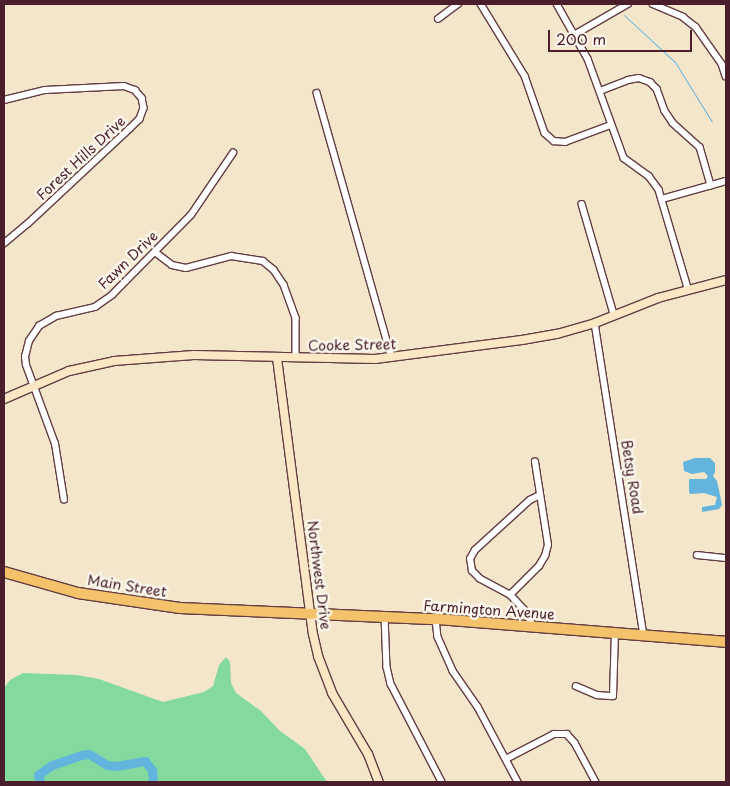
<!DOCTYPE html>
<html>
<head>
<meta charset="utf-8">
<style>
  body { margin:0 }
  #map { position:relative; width:730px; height:786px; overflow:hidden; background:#f3e6cb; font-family:"Playpen Sans",sans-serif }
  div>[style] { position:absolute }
  .green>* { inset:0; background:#84da9e }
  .water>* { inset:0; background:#63b5de }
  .stream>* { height:1px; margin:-0.5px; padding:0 0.5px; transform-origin:0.5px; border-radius:0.5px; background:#63b5de }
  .river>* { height:9px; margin:-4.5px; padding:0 4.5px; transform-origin:4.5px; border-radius:4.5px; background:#63b5de }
  .roads { filter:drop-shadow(1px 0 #633d43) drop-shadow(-1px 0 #633d43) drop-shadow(0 1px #633d43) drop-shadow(0 -1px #633d43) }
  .street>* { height:5.5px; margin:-2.75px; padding:0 2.75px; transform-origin:2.75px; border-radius:2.75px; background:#fff }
  .secondary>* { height:8px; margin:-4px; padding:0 4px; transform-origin:4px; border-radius:4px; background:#fae7c3 }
  .highway>* { height:10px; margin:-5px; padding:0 5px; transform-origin:5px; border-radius:5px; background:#f3c26a }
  span { translate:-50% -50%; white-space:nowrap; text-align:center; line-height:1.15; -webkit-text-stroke:5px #fbf7ec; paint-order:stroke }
  .street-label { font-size:14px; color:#4a1f2b }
  .frame { position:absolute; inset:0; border:5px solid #4a1f2b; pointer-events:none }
  .scale { position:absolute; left:548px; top:30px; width:144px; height:22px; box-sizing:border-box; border:2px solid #4a1f2b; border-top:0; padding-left:6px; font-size:15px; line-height:18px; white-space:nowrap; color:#4a1f2b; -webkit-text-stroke:4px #fbf7ec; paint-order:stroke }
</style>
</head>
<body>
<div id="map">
  <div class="green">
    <i style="clip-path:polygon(226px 657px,230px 662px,231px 683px,236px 693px,261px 711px,280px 731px,305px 749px,327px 782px,4px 782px,4px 688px,10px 680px,23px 673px,77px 675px,99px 679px,163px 702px,204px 692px,213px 686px,219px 665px)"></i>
  </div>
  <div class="water">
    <i style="clip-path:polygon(695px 458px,710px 458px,715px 463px,715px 472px,713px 476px,717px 481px,719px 490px,722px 505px,719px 509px,702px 512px,702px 507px,715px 505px,717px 497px,704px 493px,690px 494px,689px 491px,689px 479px,706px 479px,708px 476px,704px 472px,692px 474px,684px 471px,683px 462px)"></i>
  </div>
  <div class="stream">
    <i style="left:624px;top:15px;width:69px;rotate:42.7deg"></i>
    <i style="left:675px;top:62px;width:70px;rotate:58.3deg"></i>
  </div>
  <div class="river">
    <i style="left:40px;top:782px;width:7px;rotate:-106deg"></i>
    <i style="left:38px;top:775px;width:17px;rotate:-36deg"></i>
    <i style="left:52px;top:765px;width:31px;rotate:-19deg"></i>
    <i style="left:81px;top:755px;width:8px;rotate:-7deg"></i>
    <i style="left:89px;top:754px;width:21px;rotate:31deg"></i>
    <i style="left:107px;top:765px;width:9px;rotate:6deg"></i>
    <i style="left:116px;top:766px;width:29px;rotate:-10deg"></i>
    <i style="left:145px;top:761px;width:11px;rotate:52deg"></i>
    <i style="left:152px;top:770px;width:12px;rotate:85deg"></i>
  </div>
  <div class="roads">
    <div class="street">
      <i style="left:481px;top:4px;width:84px;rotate:58.6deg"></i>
      <i style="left:525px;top:76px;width:60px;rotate:70.7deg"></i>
      <i style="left:545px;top:133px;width:12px;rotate:42deg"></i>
      <i style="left:554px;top:141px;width:11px;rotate:5deg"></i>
      <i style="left:565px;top:142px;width:49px;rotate:-20.3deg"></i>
      <i style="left:557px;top:4px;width:63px;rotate:60.6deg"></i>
      <i style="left:588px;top:59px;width:105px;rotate:70deg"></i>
      <i style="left:624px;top:158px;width:31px;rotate:36deg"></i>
      <i style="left:649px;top:176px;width:17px;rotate:54deg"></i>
      <i style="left:659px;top:190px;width:102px;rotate:73.5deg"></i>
      <i style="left:653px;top:4px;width:33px;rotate:23deg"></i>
      <i style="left:683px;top:17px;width:16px;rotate:38deg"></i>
      <i style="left:696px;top:27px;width:45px;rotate:54.9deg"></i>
      <i style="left:722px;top:64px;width:13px;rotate:72deg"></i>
      <i style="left:438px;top:19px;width:25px;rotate:-37deg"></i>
      <i style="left:576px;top:34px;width:60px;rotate:-30deg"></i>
      <i style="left:600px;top:91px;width:30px;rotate:-21deg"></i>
      <i style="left:628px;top:80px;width:11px;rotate:-10deg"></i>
      <i style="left:639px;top:78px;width:12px;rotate:20deg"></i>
      <i style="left:650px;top:82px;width:10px;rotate:45deg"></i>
      <i style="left:657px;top:89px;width:23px;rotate:70deg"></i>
      <i style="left:665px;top:111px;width:14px;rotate:56deg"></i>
      <i style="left:673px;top:123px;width:36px;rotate:42deg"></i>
      <i style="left:700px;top:147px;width:40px;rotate:74deg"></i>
      <i style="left:317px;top:93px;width:275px;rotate:74.2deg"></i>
      <i style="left:4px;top:100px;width:42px;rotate:-13.7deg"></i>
      <i style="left:45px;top:90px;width:79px;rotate:-2.9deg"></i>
      <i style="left:124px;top:86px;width:12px;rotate:20deg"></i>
      <i style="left:135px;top:90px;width:11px;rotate:49deg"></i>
      <i style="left:142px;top:98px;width:10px;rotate:79deg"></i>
      <i style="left:144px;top:108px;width:12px;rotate:110deg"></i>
      <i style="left:140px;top:119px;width:14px;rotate:135deg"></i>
      <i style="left:130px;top:129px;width:139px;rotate:137deg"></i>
      <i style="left:28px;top:224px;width:31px;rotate:140deg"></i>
      <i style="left:662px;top:199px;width:66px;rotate:-15.7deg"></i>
      <i style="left:582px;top:204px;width:115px;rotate:73.8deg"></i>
      <i style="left:155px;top:252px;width:21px;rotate:37deg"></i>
      <i style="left:172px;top:265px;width:14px;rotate:12deg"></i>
      <i style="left:186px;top:268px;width:47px;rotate:-14.9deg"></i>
      <i style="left:231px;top:256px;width:32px;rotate:9deg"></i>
      <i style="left:263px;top:261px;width:14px;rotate:39deg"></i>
      <i style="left:274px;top:270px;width:18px;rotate:56deg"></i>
      <i style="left:284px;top:285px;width:35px;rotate:70deg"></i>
      <i style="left:296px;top:318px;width:40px;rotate:90deg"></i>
      <i style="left:595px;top:323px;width:316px;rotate:81.1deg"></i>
      <i style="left:64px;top:500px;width:57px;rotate:-99.1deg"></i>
      <i style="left:55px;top:444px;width:84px;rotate:-110.2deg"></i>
      <i style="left:26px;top:365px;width:8px;rotate:-97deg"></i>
      <i style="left:25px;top:357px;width:16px;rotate:-76deg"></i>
      <i style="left:29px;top:341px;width:18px;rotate:-56deg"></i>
      <i style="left:39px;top:326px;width:20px;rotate:-30deg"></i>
      <i style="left:56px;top:316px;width:40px;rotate:-13deg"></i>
      <i style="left:95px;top:307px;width:21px;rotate:-35deg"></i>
      <i style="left:112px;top:295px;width:112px;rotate:-45.4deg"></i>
      <i style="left:191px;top:215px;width:75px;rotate:-55.9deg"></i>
      <i style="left:697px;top:555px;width:29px;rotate:6deg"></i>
      <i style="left:510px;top:595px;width:34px;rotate:-152deg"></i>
      <i style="left:480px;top:579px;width:11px;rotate:-135deg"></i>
      <i style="left:472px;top:571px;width:12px;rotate:-99deg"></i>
      <i style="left:470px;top:559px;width:10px;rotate:-61deg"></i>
      <i style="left:475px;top:550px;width:74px;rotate:-42.3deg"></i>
      <i style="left:530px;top:500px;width:11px;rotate:-27deg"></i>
      <i style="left:385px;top:616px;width:51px;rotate:87.8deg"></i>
      <i style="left:387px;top:667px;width:17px;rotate:77deg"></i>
      <i style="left:391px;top:684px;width:110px;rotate:62.5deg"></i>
      <i style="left:436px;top:619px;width:18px;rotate:84deg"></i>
      <i style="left:438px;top:637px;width:37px;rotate:66deg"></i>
      <i style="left:453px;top:671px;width:44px;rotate:55.2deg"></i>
      <i style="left:478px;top:707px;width:85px;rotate:61.9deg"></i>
      <i style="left:533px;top:626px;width:18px;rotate:-119deg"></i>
      <i style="left:524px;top:610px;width:21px;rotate:-133deg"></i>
      <i style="left:510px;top:595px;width:41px;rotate:-45deg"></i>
      <i style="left:539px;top:566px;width:12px;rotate:-59deg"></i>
      <i style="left:545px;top:556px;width:11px;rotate:-75deg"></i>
      <i style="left:548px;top:545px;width:84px;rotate:-98.9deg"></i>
      <i style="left:576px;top:686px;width:23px;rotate:23deg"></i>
      <i style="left:597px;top:695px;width:16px;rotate:4deg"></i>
      <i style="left:613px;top:696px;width:63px;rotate:-88.2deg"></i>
      <i style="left:506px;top:759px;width:54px;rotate:-27.5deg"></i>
      <i style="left:554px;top:734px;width:13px"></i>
      <i style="left:567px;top:734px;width:12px;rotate:48deg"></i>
      <i style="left:575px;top:743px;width:44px;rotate:61.7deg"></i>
    </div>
    <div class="secondary">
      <i style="left:277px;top:358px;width:278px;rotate:82.6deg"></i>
      <i style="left:313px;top:634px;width:23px;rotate:77deg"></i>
      <i style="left:318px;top:656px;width:40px;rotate:69deg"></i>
      <i style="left:332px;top:693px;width:71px;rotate:59.5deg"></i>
      <i style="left:368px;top:754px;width:30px;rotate:69deg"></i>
      <i style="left:4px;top:399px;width:71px;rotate:-23.3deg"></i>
      <i style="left:69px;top:371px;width:46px;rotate:-12.5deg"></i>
      <i style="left:114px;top:361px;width:80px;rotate:-4.3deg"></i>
      <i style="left:194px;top:355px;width:181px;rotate:1.3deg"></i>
      <i style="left:375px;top:359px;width:148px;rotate:-7.4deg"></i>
      <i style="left:522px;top:340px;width:36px;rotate:-10deg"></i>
      <i style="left:557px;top:334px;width:40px;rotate:-16deg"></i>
      <i style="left:595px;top:323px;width:68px;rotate:-21.6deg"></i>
      <i style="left:658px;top:298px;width:70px;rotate:-14.8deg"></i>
    </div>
    <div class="highway">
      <i style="left:4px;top:572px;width:77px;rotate:15.8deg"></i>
      <i style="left:78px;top:593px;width:103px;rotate:8.4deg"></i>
      <i style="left:180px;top:608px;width:256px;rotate:2.5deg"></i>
      <i style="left:436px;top:619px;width:291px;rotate:4.5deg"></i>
    </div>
  </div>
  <div class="street-label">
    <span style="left:81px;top:158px;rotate:-43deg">Forest Hills Drive</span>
    <span style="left:128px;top:260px;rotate:-44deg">Fawn Drive</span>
    <span style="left:352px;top:345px;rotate:-1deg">Cooke Street</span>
    <span style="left:632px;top:477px;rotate:81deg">Betsy Road</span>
    <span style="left:319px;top:575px;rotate:83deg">Northwest Drive</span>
    <span style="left:127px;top:586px;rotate:9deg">Main Street</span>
    <span style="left:489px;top:610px;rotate:4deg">Farmington Avenue</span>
  </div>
  <div class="frame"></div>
  <div class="scale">200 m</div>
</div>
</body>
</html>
